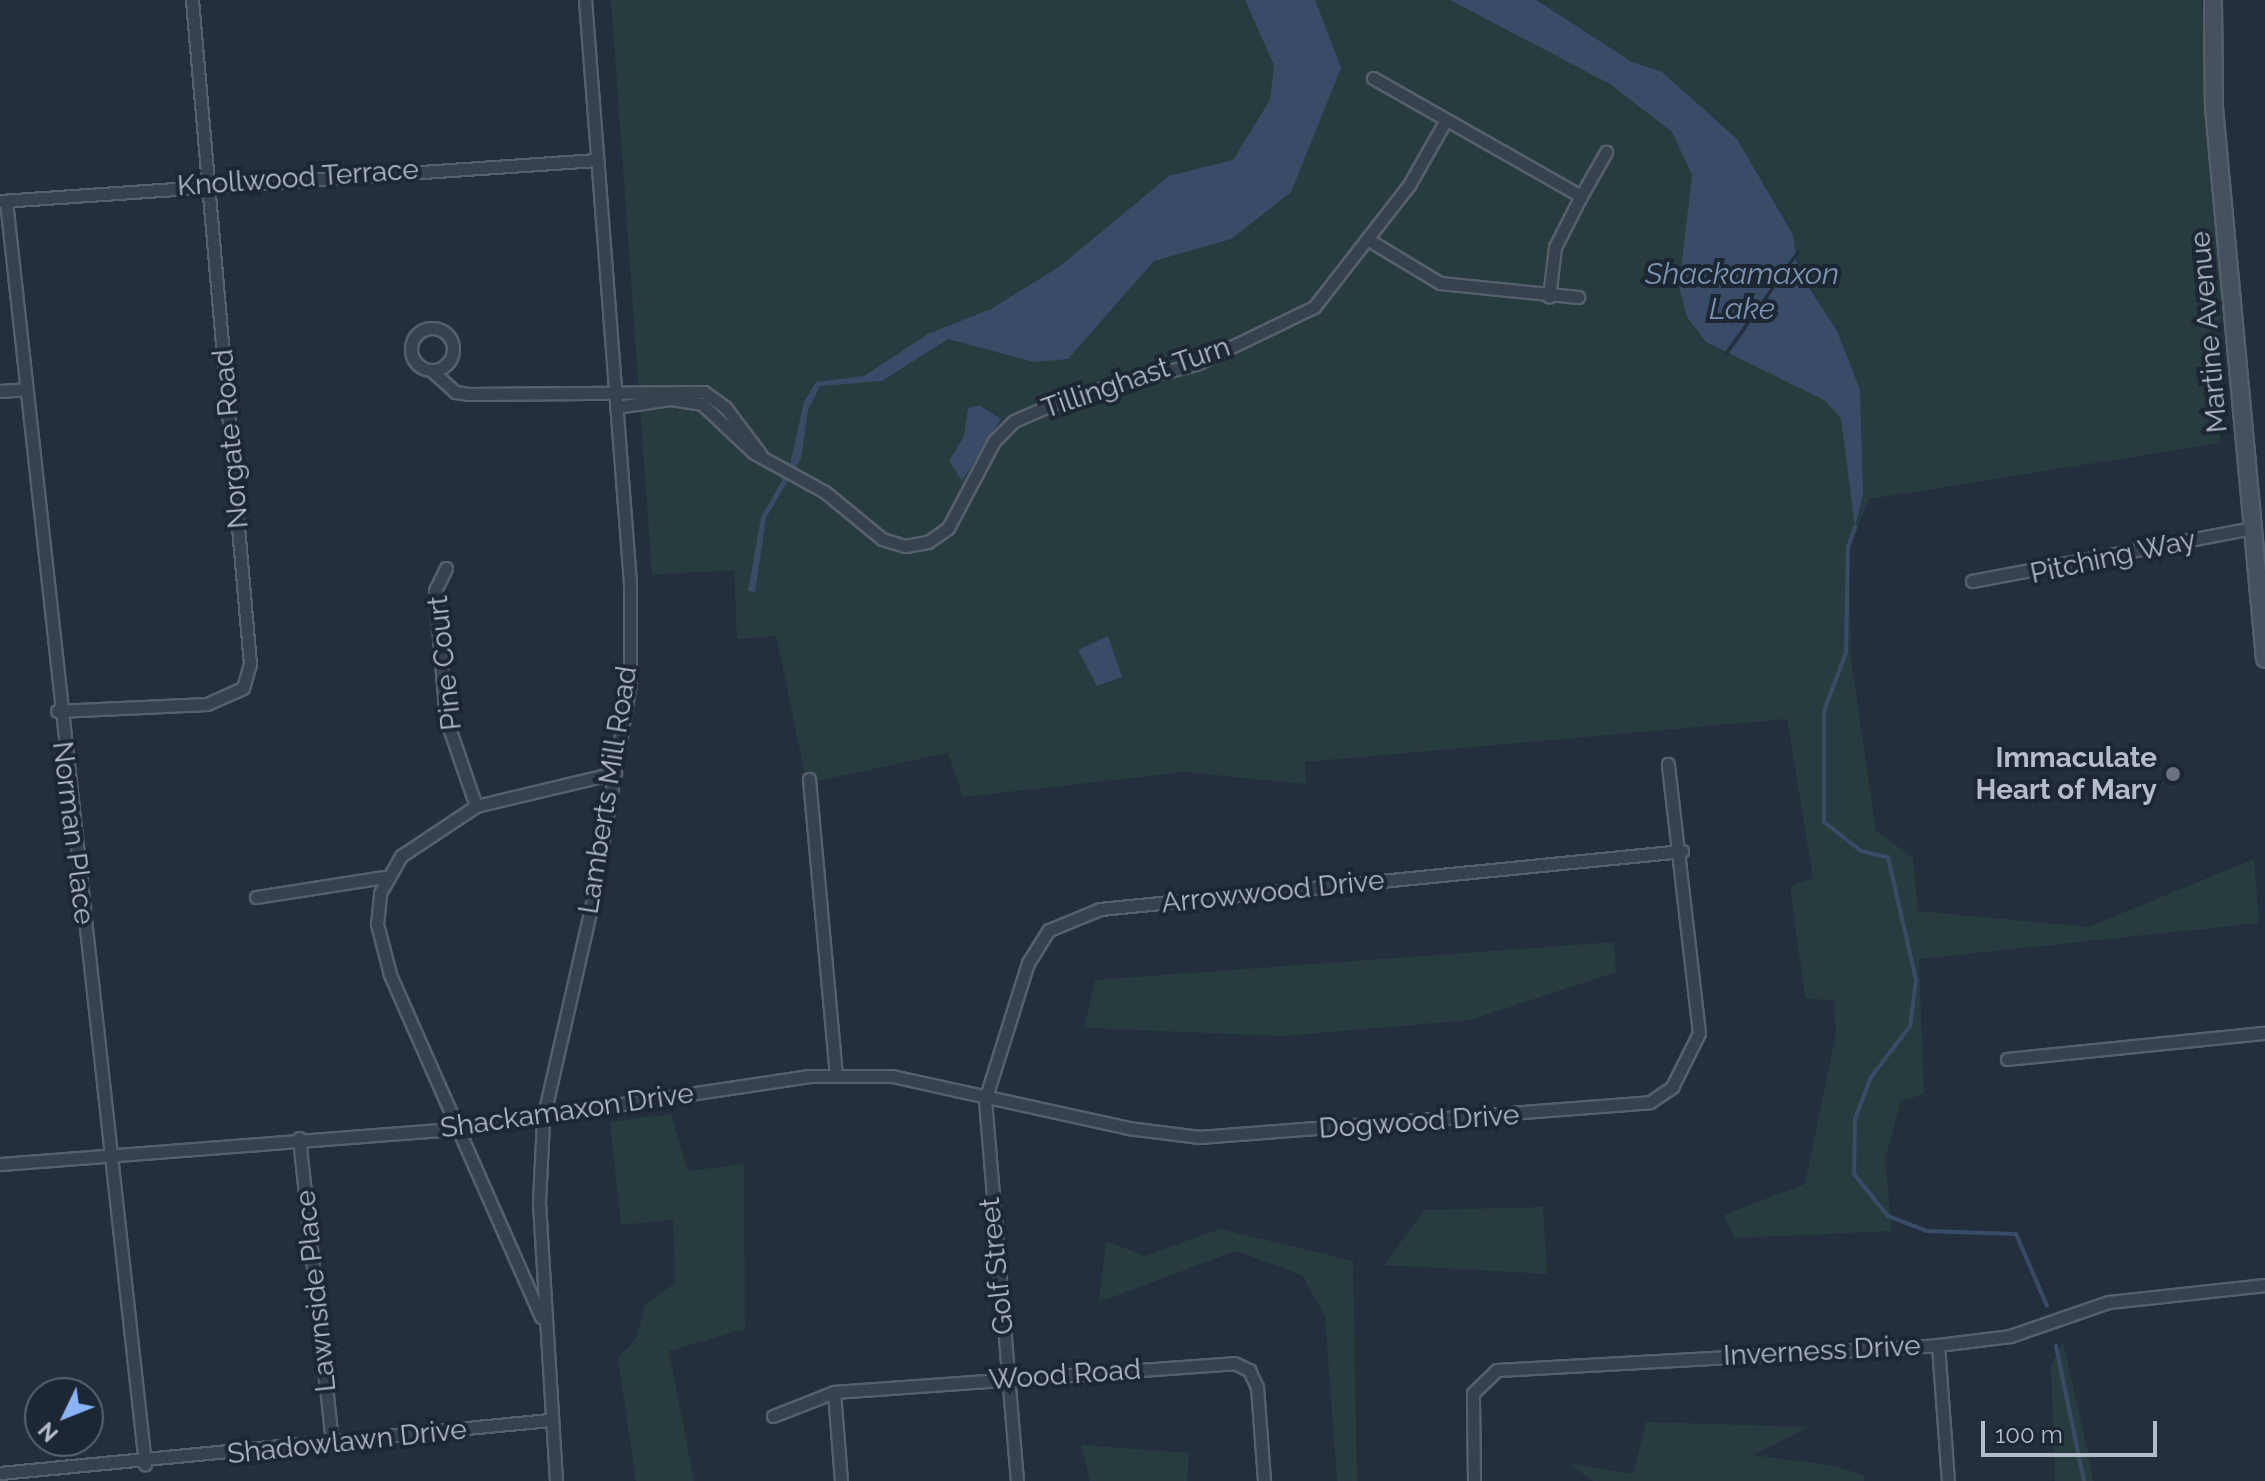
<!DOCTYPE html>
<html>
<head>
<meta charset="utf-8">
<style>
  body { margin:0 }
  #map { position:relative; width:2265px; height:1481px; overflow:hidden; background:#242f3e; font-family:Raleway,sans-serif }
  div>[style] { position:absolute }
  .green>* { inset:0; background:#263c3f }
  .water>* { inset:0; background:#394c67 }
  .pier>* { inset:0; background:#242f3e }
  .stream>* { height:4px; margin:-2px; padding:0 2px; transform-origin:2px; border-radius:2px; background:#394c67 }
  .roads { filter:drop-shadow(2px 0 #565f6c) drop-shadow(-2px 0 #565f6c) drop-shadow(0 2px #565f6c) drop-shadow(0 -2px #565f6c) }
  .street>* { height:11px; margin:-5.5px; padding:0 5.5px; transform-origin:5.5px; border-radius:5.5px; background:#38414e }
  .street>.ring { margin:-5.5px; padding:0; box-sizing:content-box; background:none; border:11px solid #38414e; border-radius:50% }
  .secondary>* { height:16px; margin:-8px; padding:0 8px; transform-origin:8px; border-radius:8px; background:#465061 }
  .dots>* { width:22px; height:22px; translate:-50% -50%; box-sizing:border-box; border:4px solid #1d2633; border-radius:50% }
  span { translate:-50% -50%; white-space:nowrap; text-align:center; line-height:1.15; -webkit-text-stroke:8px #1d2633; paint-order:stroke }
  .street-label { font-size:28px; color:#b4bcc9 }
  .poi-label { font-size:28px; color:#b4bcc9; font-weight:700 }
  .right { translate:-100% -50%; text-align:right }
  .water-label { font-size:30px; color:#7c92b1; font-style:italic }
  .north { position:absolute; left:24px; top:1377px; width:80px; height:80px; box-sizing:border-box; background:#1d2633; border:2px solid #59626f; border-radius:50%; rotate:227deg; font-size:22px; font-weight:700; line-height:32px; text-align:center; color:#b4bcc9 }
  .north::after { content:''; display:block; margin:auto; width:28px; height:36px; background:#8ab4f8; clip-path:polygon(50% 0,100% 100%,50% 72%,0 100%) }
  .scale { position:absolute; left:1981px; top:1421px; width:176px; height:36px; box-sizing:border-box; border:4px solid #b4bcc9; border-top:0; padding-left:10px; font-size:24px; line-height:28px; white-space:nowrap; color:#b4bcc9; -webkit-text-stroke:6px #1d2633; paint-order:stroke }
</style>
</head>
<body>
<div id="map">
  <div class="green">
    <i style="clip-path:polygon(611px 0,2201px 0,2221px 267px,2220px 443px,1869px 499px,1849px 550px,1851px 659px,1876px 831px,1913px 858px,1918px 911px,2088px 927px,2254px 859px,2259px 923px,1919px 959px,1924px 1094px,1901px 1101px,1885px 1160px,1892px 1231px,1734px 1238px,1724px 1215px,1805px 1184px,1836px 1033px,1834px 1001px,1805px 998px,1790px 887px,1813px 878px,1787px 719px,1305px 762px,1306px 784px,1185px 772px,963px 797px,948px 753px,807px 783px,776px 636px,737px 639px,734px 570px,652px 575px)"></i>
    <i style="clip-path:polygon(1614px 942px,1616px 972px,1470px 1020px,1282px 1036px,1084px 1028px,1095px 980px)"></i>
    <i style="clip-path:polygon(671px 1114px,688px 1171px,744px 1164px,745px 1329px,669px 1351px,694px 1481px,636px 1481px,618px 1358px,637px 1337px,645px 1305px,675px 1283px,673px 1220px,621px 1225px,610px 1122px)"></i>
    <i style="clip-path:polygon(1543px 1207px,1547px 1274px,1384px 1265px,1424px 1210px)"></i>
    <i style="clip-path:polygon(1220px 1229px,1353px 1261px,1357px 1481px,1337px 1481px,1325px 1316px,1302px 1275px,1236px 1251px,1099px 1302px,1106px 1241px,1145px 1256px)"></i>
    <i style="clip-path:polygon(2063px 1342px,2090px 1461px,2093px 1481px,2055px 1481px,2051px 1365px)"></i>
    <i style="clip-path:polygon(1646px 1422px,1809px 1427px,1753px 1455px,1834px 1466px,1864px 1475px,1864px 1481px,1593px 1481px,1568px 1463px,1633px 1474px)"></i>
    <i style="clip-path:polygon(1081px 1445px,1189px 1453px,1187px 1481px,1090px 1481px)"></i>
  </div>
  <div class="water">
    <i style="clip-path:polygon(1245px 0,1315px 0,1341px 68px,1291px 192px,1231px 239px,1154px 261px,1068px 359px,1034px 362px,948px 339px,882px 381px,820px 386px,808px 410px,801px 458px,766px 518px,755px 592px,748px 591px,761px 517px,789px 469px,804px 402px,816px 382px,864px 376px,928px 334px,991px 309px,1059px 267px,1169px 176px,1233px 160px,1270px 100px,1274px 65px)"></i>
    <i style="clip-path:polygon(1450px 0,1536px 0,1632px 62px,1662px 72px,1737px 139px,1793px 235px,1798px 271px,1837px 331px,1860px 390px,1863px 495px,1855px 527px,1841px 418px,1824px 400px,1706px 342px,1687px 317px,1679px 287px,1692px 175px,1672px 132px,1610px 84px)"></i>
    <i style="clip-path:polygon(979px 405px,1001px 419px,962px 481px,949px 461px,964px 436px,968px 408px)"></i>
    <i style="clip-path:polygon(1108px 636px,1122px 677px,1097px 686px,1078px 650px)"></i>
  </div>
  <div class="pier">
    <i style="clip-path:polygon(1800px 252px,1727px 356px,1723px 355px,1797px 251px)"></i>
  </div>
  <div class="stream">
    <i style="left:1855px;top:527px;width:21px;rotate:109deg"></i>
    <i style="left:1848px;top:547px;width:106px;rotate:91.1deg"></i>
    <i style="left:1846px;top:653px;width:62px;rotate:110.8deg"></i>
    <i style="left:1824px;top:711px;width:111px;rotate:90deg"></i>
    <i style="left:1824px;top:822px;width:47px;rotate:38.1deg"></i>
    <i style="left:1861px;top:851px;width:28px;rotate:13deg"></i>
    <i style="left:1888px;top:857px;width:126px;rotate:77.2deg"></i>
    <i style="left:1916px;top:980px;width:46px;rotate:97.4deg"></i>
    <i style="left:1910px;top:1026px;width:64px;rotate:127.4deg"></i>
    <i style="left:1871px;top:1077px;width:45px;rotate:110.9deg"></i>
    <i style="left:1855px;top:1119px;width:55px;rotate:91deg"></i>
    <i style="left:1854px;top:1174px;width:54px;rotate:51deg"></i>
    <i style="left:1888px;top:1216px;width:42px;rotate:21deg"></i>
    <i style="left:1927px;top:1231px;width:89px;rotate:1.9deg"></i>
    <i style="left:2016px;top:1234px;width:78px;rotate:66.7deg"></i>
    <i style="left:2056px;top:1346px;width:138px;rotate:78.3deg"></i>
  </div>
  <div class="roads">
    <div class="street">
      <i style="left:1373px;top:78px;width:239px;rotate:29.6deg"></i>
      <i style="left:1581px;top:196px;width:57px;rotate:117deg"></i>
      <i style="left:1555px;top:247px;width:50px;rotate:96.8deg"></i>
      <i style="left:1581px;top:196px;width:51px;rotate:-60.4deg"></i>
      <i style="left:1px;top:201px;width:597px;rotate:-3.94deg"></i>
      <i style="left:6px;top:201px;width:1271px;rotate:83.72deg"></i>
      <i style="left:1367px;top:239px;width:85px;rotate:31.1deg"></i>
      <i style="left:1440px;top:283px;width:139px;rotate:5.8deg"></i>
      <i class="ring" style="left:411px;top:328px;width:31px;height:31px"></i>
      <i style="left:432px;top:371px;width:31px;rotate:42deg"></i>
      <i style="left:455px;top:392px;width:14px;rotate:8deg"></i>
      <i style="left:469px;top:394px;width:235px;rotate:-0.5deg"></i>
      <i style="left:704px;top:392px;width:26px;rotate:36deg"></i>
      <i style="left:725px;top:407px;width:60px;rotate:53.1deg"></i>
      <i style="left:0;top:391px;width:26px;rotate:-4deg"></i>
      <i style="left:616px;top:407px;width:56px;rotate:-8.3deg"></i>
      <i style="left:671px;top:399px;width:31px;rotate:9deg"></i>
      <i style="left:702px;top:404px;width:71px;rotate:43.3deg"></i>
      <i style="left:754px;top:453px;width:81px;rotate:28.8deg"></i>
      <i style="left:825px;top:492px;width:74px;rotate:39.5deg"></i>
      <i style="left:882px;top:539px;width:24px;rotate:17deg"></i>
      <i style="left:905px;top:546px;width:23px;rotate:-10deg"></i>
      <i style="left:928px;top:542px;width:24px;rotate:-35deg"></i>
      <i style="left:948px;top:528px;width:98px;rotate:-62.1deg"></i>
      <i style="left:994px;top:441px;width:28px;rotate:-45deg"></i>
      <i style="left:1014px;top:421px;width:60px;rotate:-23.6deg"></i>
      <i style="left:1069px;top:397px;width:131px;rotate:-14.6deg"></i>
      <i style="left:1196px;top:364px;width:131px;rotate:-25.8deg"></i>
      <i style="left:1314px;top:307px;width:155px;rotate:-52.1deg"></i>
      <i style="left:1409px;top:185px;width:75px;rotate:-60.4deg"></i>
      <i style="left:446px;top:568px;width:25px;rotate:116deg"></i>
      <i style="left:435px;top:591px;width:128px;rotate:85.1deg"></i>
      <i style="left:446px;top:719px;width:92px;rotate:71deg"></i>
      <i style="left:1972px;top:581px;width:286px;rotate:-10.7deg"></i>
      <i style="left:57px;top:711px;width:150px;rotate:-2.7deg"></i>
      <i style="left:207px;top:704px;width:39px;rotate:-24deg"></i>
      <i style="left:243px;top:688px;width:25px;rotate:-74deg"></i>
      <i style="left:250px;top:664px;width:667px;rotate:-94.99deg"></i>
      <i style="left:809px;top:779px;width:297px;rotate:84.8deg"></i>
      <i style="left:256px;top:897px;width:129px;rotate:-8.9deg"></i>
      <i style="left:2007px;top:1059px;width:259px;rotate:-5.8deg"></i>
      <i style="left:299px;top:1138px;width:308px;rotate:83.8deg"></i>
      <i style="left:0;top:1164px;width:456px;rotate:-4.4deg"></i>
      <i style="left:455px;top:1129px;width:357px;rotate:-8.5deg"></i>
      <i style="left:808px;top:1076px;width:84px"></i>
      <i style="left:892px;top:1076px;width:242px;rotate:12.4deg"></i>
      <i style="left:1128px;top:1128px;width:72px;rotate:7.2deg"></i>
      <i style="left:1199px;top:1137px;width:452px;rotate:-4.4deg"></i>
      <i style="left:1650px;top:1102px;width:27px;rotate:-34deg"></i>
      <i style="left:1672px;top:1087px;width:60px;rotate:-63.4deg"></i>
      <i style="left:1699px;top:1033px;width:271px;rotate:-96.6deg"></i>
      <i style="left:541px;top:1317px;width:375px;rotate:-113.8deg"></i>
      <i style="left:390px;top:974px;width:52px;rotate:-104.6deg"></i>
      <i style="left:377px;top:924px;width:31px;rotate:-84deg"></i>
      <i style="left:380px;top:893px;width:43px;rotate:-60.4deg"></i>
      <i style="left:401px;top:856px;width:90px;rotate:-33.7deg"></i>
      <i style="left:476px;top:806px;width:143px;rotate:-13.4deg"></i>
      <i style="left:1938px;top:1345px;width:136px;rotate:85.8deg"></i>
      <i style="left:834px;top:1392px;width:89px;rotate:85.5deg"></i>
      <i style="left:773px;top:1416px;width:66px;rotate:-21.5deg"></i>
      <i style="left:834px;top:1392px;width:401px;rotate:-4.1deg"></i>
      <i style="left:1234px;top:1363px;width:17px;rotate:25deg"></i>
      <i style="left:1249px;top:1370px;width:19px;rotate:65deg"></i>
      <i style="left:1257px;top:1387px;width:94px;rotate:85.7deg"></i>
      <i style="left:0;top:1473px;width:552px;rotate:-5.51deg"></i>
      <i style="left:556px;top:1481px;width:280px;rotate:-93.5deg"></i>
      <i style="left:539px;top:1202px;width:83px;rotate:-87.2deg"></i>
      <i style="left:543px;top:1119px;width:221px;rotate:-77.2deg"></i>
      <i style="left:592px;top:903px;width:222px;rotate:-80.2deg"></i>
      <i style="left:630px;top:684px;width:101px;rotate:-90deg"></i>
      <i style="left:630px;top:583px;width:585px;rotate:-94.41deg"></i>
      <i style="left:1017px;top:1481px;width:382px;rotate:-94.8deg"></i>
      <i style="left:985px;top:1100px;width:144px;rotate:-72.6deg"></i>
      <i style="left:1028px;top:963px;width:39px;rotate:-58deg"></i>
      <i style="left:1049px;top:930px;width:55px;rotate:-22.4deg"></i>
      <i style="left:1100px;top:909px;width:585px;rotate:-5.69deg"></i>
      <i style="left:1474px;top:1481px;width:88px;rotate:-90.7deg"></i>
      <i style="left:1473px;top:1393px;width:33px;rotate:-44deg"></i>
      <i style="left:1497px;top:1370px;width:442px;rotate:-3.2deg"></i>
      <i style="left:1938px;top:1345px;width:73px;rotate:-7.1deg"></i>
      <i style="left:2010px;top:1336px;width:105px;rotate:-19deg"></i>
      <i style="left:2109px;top:1302px;width:157px;rotate:-6.2deg"></i>
    </div>
    <div class="secondary">
      <i style="left:2213px;top:0;width:108px;rotate:89.5deg"></i>
      <i style="left:2214px;top:108px;width:553px;rotate:84.71deg"></i>
    </div>
  </div>
  <div class="dots">
    <i style="left:2173px;top:774px;background:#6b7280"></i>
  </div>
  <div class="street-label">
    <span style="left:298px;top:178px;rotate:-4deg">Knollwood Terrace</span>
    <span style="left:2209px;top:332px;rotate:-95deg">Martine Avenue</span>
    <span style="left:1136px;top:378px;rotate:-19deg">Tillinghast Turn</span>
    <span style="left:231px;top:439px;rotate:-95deg">Norgate Road</span>
    <span style="left:2113px;top:557px;rotate:-12deg">Pitching Way</span>
    <span style="left:445px;top:663px;rotate:-96deg">Pine Court</span>
    <span style="left:608px;top:790px;rotate:-81deg">Lamberts Mill Road</span>
    <span style="left:73px;top:833px;rotate:83deg">Norman Place</span>
    <span style="left:1273px;top:892px;rotate:-6deg">Arrowwood Drive</span>
    <span style="left:567px;top:1111px;rotate:-8deg">Shackamaxon Drive</span>
    <span style="left:1419px;top:1122px;rotate:-4deg">Dogwood Drive</span>
    <span style="left:997px;top:1266px;rotate:-96deg">Golf Street</span>
    <span style="left:316px;top:1291px;rotate:-96deg">Lawnside Place</span>
    <span style="left:1822px;top:1351px;rotate:-3deg">Inverness Drive</span>
    <span style="left:1065px;top:1375px;rotate:-4deg">Wood Road</span>
    <span style="left:347px;top:1442px;rotate:-6deg">Shadowlawn Drive</span>
  </div>
  <div class="poi-label">
    <span class="right" style="left:2157px;top:774px">Immaculate<br>Heart of Mary</span>
  </div>
  <div class="water-label">
    <span style="left:1742px;top:291px">Shackamaxon<br>Lake</span>
  </div>
  <div class="north">N</div>
  <div class="scale">100 m</div>
</div>
</body>
</html>
